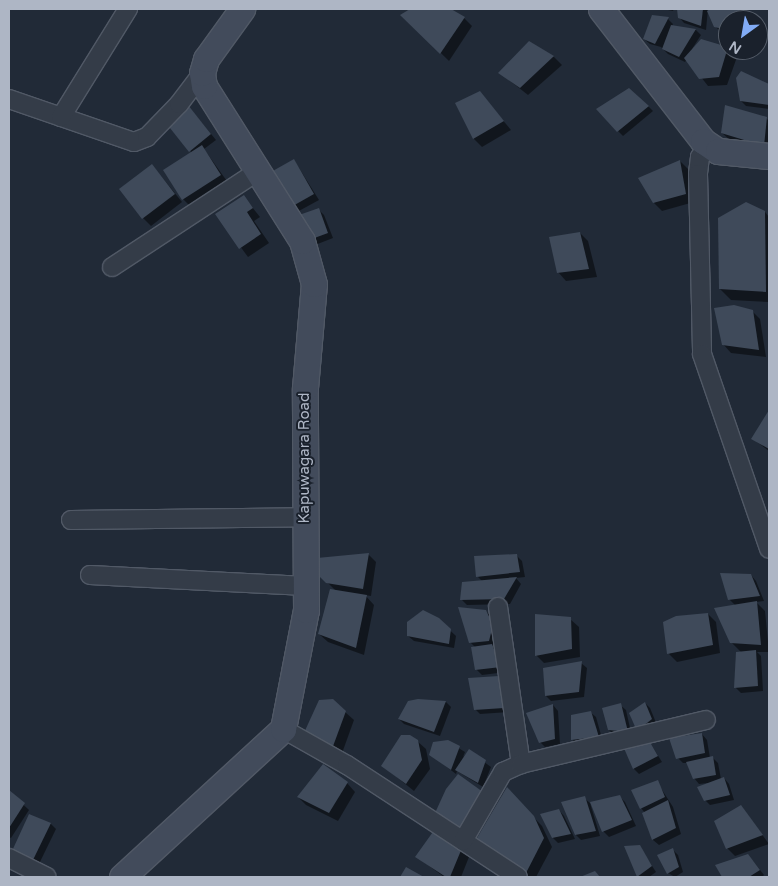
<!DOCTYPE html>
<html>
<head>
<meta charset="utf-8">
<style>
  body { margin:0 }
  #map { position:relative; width:778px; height:886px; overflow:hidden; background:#212a37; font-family:"Varela Round",sans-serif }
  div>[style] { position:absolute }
  .shadow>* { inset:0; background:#0007 }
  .building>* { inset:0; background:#3f4a5a }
  .roads { filter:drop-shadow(1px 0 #515966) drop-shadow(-1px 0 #515966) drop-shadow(0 1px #515966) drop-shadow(0 -1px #515966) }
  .street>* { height:18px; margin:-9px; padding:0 9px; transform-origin:9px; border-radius:9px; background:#343c48 }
  .secondary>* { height:25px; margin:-12.5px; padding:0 12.5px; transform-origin:12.5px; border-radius:12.5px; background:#424b5b }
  span { translate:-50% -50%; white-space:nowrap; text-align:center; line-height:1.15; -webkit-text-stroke:4px #1a212c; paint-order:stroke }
  .street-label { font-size:15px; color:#aeb6c5 }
  .frame { position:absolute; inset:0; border:10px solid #aeb6c5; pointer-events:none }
  .north { position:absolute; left:718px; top:10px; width:50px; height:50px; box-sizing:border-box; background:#1a212c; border:1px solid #555d69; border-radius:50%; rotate:212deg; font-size:14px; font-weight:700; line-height:20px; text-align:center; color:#aeb6c5 }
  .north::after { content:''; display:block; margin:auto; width:18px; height:22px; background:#82acf6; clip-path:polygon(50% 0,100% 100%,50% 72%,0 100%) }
</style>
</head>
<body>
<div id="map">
  <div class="shadow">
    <i style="clip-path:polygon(412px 9px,448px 9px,464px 18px,472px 26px,449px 61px,402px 15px)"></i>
    <i style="clip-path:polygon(663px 9px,674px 9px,673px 11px)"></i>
    <i style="clip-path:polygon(679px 9px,708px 9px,706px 30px,684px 23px,679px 17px)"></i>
    <i style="clip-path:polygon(712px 9px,746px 9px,744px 20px,728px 20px,728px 34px,721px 32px,715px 26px,708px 12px)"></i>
    <i style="clip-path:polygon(652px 17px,668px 19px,673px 24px,672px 26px,696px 30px,701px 35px,692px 49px,701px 41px,730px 50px,737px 57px,727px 85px,708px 86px,687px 59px,685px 62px,668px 54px,661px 47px,650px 44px,644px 39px)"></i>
    <i style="clip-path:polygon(529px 43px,554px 57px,562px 65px,528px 95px,500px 73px)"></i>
    <i style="clip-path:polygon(742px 73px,769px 85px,769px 109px,746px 106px,741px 101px)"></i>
    <i style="clip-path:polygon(480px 93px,511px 130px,482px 147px,474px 139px,457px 104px)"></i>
    <i style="clip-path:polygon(648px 106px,653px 111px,623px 136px,618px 131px)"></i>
    <i style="clip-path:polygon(193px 112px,216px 140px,204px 149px,229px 184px,192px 208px,183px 199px,164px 170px,192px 153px,168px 123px)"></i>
    <i style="clip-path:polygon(766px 118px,769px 121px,769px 152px,731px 141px,722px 133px)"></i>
    <i style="clip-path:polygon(294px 160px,319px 200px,297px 212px,292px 207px)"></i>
    <i style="clip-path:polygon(680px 161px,688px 169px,694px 202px,662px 211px,654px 203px)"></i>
    <i style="clip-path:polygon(152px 165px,182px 202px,151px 226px,143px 218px)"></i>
    <i style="clip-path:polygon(244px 197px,260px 217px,254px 221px,269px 243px,248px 257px,217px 215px)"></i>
    <i style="clip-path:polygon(318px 209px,324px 215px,333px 238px,315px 245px,310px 239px)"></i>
    <i style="clip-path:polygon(765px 212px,769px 217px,769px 302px,731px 300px,720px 289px)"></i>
    <i style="clip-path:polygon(580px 233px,588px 241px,597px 277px,566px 281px,558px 272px)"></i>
    <i style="clip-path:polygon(752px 311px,760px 319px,766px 357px,731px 353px,723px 344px)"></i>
    <i style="clip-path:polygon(769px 413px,769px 451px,753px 439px)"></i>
    <i style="clip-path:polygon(368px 554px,376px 562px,371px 596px,365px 595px,374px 605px,364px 655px,328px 642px,319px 634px,336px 591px,320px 575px)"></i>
    <i style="clip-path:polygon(517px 556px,522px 561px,525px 577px,516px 578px,521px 584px,510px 604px,467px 605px,462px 600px,482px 581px,478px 577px)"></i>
    <i style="clip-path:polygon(751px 575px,756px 581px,764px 601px,756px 602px,765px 611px,769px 652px,757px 652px,761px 656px,763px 691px,741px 693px,735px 687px,742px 653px,731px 642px,736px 606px,729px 599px)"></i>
    <i style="clip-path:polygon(486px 611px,491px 617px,498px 632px,493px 647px,497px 651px,506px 672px,482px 675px,476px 669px,475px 647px,470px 642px)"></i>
    <i style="clip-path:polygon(708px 614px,716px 622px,720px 653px,677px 662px,669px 654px)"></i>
    <i style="clip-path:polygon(438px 619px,456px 636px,454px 648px,414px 641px,408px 636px)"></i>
    <i style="clip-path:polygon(570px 619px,579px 627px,580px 657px,544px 663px,536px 655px)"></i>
    <i style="clip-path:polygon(581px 663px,587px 668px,584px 697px,551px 701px,546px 696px)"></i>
    <i style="clip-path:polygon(498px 678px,504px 683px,509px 712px,480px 714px,475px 709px)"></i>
    <i style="clip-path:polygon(446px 702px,451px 707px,440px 736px,404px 724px,399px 719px)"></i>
    <i style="clip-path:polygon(645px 703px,650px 708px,657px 725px,643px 735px,630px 714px)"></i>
    <i style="clip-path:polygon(553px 705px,558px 711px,560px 744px,545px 747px,540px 742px)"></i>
    <i style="clip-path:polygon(620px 705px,626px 710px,632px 737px,614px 735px,609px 730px)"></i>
    <i style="clip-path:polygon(345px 712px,354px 720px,341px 756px,313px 743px)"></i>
    <i style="clip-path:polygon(590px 712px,596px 717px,603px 742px,578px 745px,573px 740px)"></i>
    <i style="clip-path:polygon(702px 734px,707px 740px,710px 758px,712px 757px,718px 763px,721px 779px,724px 778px,729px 784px,734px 800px,710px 805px,705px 800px,708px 783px,699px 784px,694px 778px,687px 763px,683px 763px,678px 758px)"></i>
    <i style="clip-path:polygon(647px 738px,662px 762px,639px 774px,634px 769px,625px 746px)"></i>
    <i style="clip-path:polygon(417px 741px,426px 749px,430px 769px,414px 791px,383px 766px)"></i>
    <i style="clip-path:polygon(447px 741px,465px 752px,463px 757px,469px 751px,491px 767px,483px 787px,457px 771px,456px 774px,431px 755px)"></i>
    <i style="clip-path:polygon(657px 782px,673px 807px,681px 834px,659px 845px,653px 840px,643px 814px,645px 813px,641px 808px)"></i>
    <i style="clip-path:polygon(347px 783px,355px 792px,338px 821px,306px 805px,298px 797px)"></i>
    <i style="clip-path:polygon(507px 790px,542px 826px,552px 847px,536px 877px,528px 877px,483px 851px)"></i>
    <i style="clip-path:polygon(10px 792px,29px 810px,11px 838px,9px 837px)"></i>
    <i style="clip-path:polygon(619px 796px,625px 802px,636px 826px,609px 837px,604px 832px,592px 803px)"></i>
    <i style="clip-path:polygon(584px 798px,590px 803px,600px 836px,581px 840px,575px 834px)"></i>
    <i style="clip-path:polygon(741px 806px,769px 844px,735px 856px,727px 848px)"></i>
    <i style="clip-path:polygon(559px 810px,564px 816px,575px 839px,558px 843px,553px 838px)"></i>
    <i style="clip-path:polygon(30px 815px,51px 824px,56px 829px,38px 866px,19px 856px)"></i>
    <i style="clip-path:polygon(639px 846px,656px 872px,649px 877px,638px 877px,626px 847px)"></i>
    <i style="clip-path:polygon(461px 848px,469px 857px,461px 877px,444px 877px,417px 857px)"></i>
    <i style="clip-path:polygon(672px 849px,678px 855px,683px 872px,675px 877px,668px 873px)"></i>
    <i style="clip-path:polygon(753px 861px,764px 875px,762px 877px,723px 877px,717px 865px)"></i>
  </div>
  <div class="building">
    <i style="clip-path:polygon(410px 9px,451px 9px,465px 17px,440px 54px,400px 15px)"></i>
    <i style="clip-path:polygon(677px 9px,703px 9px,701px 26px,678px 18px)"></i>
    <i style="clip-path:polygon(710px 9px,740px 9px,738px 20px,728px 20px,728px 30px,714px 27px,707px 11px)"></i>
    <i style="clip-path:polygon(652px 15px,669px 17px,655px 44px,643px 39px)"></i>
    <i style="clip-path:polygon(671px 25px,696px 29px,679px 57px,662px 49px)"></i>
    <i style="clip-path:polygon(701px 39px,728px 47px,719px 77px,699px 79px,684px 58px)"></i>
    <i style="clip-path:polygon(529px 41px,554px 56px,520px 88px,498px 73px)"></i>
    <i style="clip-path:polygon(741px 71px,769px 84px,769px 105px,740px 101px,736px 78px)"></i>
    <i style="clip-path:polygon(629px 88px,649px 106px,617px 132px,596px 109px)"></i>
    <i style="clip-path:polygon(480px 91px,504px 121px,473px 139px,455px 103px)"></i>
    <i style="clip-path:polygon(188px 105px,211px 134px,189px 152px,166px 123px)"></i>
    <i style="clip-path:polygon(725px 105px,767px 117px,764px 146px,721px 133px)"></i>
    <i style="clip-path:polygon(202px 145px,221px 175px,182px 200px,163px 170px)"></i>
    <i style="clip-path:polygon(294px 159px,314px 194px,291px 207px,271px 172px)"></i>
    <i style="clip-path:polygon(680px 160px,686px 194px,653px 203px,638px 178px)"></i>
    <i style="clip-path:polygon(152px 164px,175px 194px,142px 219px,119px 189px)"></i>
    <i style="clip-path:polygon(244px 195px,253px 208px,247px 212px,261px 234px,239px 249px,215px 214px)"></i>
    <i style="clip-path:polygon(746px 202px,765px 211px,766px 292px,719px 289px,718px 218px)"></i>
    <i style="clip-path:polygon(319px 208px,328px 233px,309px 240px,299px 215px)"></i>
    <i style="clip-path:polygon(580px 232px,589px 269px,557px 273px,549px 237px)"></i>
    <i style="clip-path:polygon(734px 305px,753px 310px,759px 350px,722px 345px,714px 308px)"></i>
    <i style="clip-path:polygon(769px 410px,769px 449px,751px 439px)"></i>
    <i style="clip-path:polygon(369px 553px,363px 589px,326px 583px,319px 576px,317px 558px)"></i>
    <i style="clip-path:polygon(517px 554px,520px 572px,476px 577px,474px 556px)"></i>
    <i style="clip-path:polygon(720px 573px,751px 574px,760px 596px,728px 600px)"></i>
    <i style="clip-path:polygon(517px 577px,504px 599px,460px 600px,462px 582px)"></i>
    <i style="clip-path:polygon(330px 589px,367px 595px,356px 648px,318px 634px)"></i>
    <i style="clip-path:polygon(757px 601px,761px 645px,730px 643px,714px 608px)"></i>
    <i style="clip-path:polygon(458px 607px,486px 610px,493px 625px,489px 641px,469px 643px)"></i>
    <i style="clip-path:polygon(423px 610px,439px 618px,451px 629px,449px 644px,407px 636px,407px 622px)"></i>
    <i style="clip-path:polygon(708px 613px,713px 645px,667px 654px,663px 622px,676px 616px)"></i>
    <i style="clip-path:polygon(535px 614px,571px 617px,572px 649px,535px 656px)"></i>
    <i style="clip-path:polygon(492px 644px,501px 667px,475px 670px,471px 647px)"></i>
    <i style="clip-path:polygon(756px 650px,758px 686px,734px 688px,736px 652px)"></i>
    <i style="clip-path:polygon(582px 661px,579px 692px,545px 696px,543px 668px)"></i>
    <i style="clip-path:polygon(499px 676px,504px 708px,474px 710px,468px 678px)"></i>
    <i style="clip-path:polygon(333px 699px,346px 711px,332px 749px,303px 735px,319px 700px)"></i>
    <i style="clip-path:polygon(418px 699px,446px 701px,434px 732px,398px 719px,408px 701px)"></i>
    <i style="clip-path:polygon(645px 702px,652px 719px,637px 731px,629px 713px)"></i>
    <i style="clip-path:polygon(621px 703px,628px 732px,608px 730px,602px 708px)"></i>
    <i style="clip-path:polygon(553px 704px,555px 739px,539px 743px,526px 713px)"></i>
    <i style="clip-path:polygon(591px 711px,599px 737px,571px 740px,571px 715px)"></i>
    <i style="clip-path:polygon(702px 733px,705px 753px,676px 759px,669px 738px)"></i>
    <i style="clip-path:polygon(401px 735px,410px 735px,418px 740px,422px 760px,406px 784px,381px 766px)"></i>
    <i style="clip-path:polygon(647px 737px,658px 756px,633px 769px,623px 746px)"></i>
    <i style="clip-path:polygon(448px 740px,460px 746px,451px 770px,429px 755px,433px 742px)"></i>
    <i style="clip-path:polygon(469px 749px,486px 760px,478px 783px,455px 770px)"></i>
    <i style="clip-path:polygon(713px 756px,716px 775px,693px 779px,686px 762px)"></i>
    <i style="clip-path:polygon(323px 764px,348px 782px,329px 813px,297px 797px)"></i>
    <i style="clip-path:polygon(458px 774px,483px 792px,459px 830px,435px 813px,446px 789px)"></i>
    <i style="clip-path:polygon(724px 777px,730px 795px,704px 801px,697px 787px)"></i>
    <i style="clip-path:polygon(658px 780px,665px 797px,640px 809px,631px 790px)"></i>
    <i style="clip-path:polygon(507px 787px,534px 816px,544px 838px,526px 873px,474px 843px)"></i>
    <i style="clip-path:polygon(9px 790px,25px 803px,9px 828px)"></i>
    <i style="clip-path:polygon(620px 795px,632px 820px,602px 832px,590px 802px)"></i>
    <i style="clip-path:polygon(585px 796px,596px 831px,575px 835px,561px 802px)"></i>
    <i style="clip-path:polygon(668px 800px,676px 828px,652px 840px,642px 813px)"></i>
    <i style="clip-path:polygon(741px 805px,763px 835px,726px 849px,714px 821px)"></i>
    <i style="clip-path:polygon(559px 809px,571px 834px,552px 838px,540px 814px)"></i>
    <i style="clip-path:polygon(29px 814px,51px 823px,32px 862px,12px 851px)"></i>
    <i style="clip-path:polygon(435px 829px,462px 848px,450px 877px,446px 877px,415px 857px)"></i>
    <i style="clip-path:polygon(640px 845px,652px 866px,637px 877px,624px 846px)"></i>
    <i style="clip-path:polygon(673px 848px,679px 867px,667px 874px,657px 855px)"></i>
    <i style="clip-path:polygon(748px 854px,760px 870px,749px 877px,722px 877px,715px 865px)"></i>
    <i style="clip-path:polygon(406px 867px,424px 877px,400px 877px)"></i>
    <i style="clip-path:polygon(595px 871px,600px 877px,580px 877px)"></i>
  </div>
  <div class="roads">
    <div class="street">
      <i style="left:9px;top:99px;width:132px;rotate:19deg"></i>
      <i style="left:134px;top:142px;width:14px;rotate:-21deg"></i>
      <i style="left:147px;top:137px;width:46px;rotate:-45.9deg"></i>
      <i style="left:179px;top:104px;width:39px;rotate:-53deg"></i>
      <i style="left:61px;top:117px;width:127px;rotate:-58.2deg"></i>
      <i style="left:709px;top:145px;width:15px;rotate:127deg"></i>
      <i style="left:700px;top:157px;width:17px;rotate:97deg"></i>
      <i style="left:698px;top:174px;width:180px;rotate:88.7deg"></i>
      <i style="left:702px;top:354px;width:206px;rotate:71deg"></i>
      <i style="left:112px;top:267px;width:175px;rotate:-33.3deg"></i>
      <i style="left:71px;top:520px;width:235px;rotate:-0.7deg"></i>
      <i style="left:90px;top:575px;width:216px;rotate:2.9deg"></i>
      <i style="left:498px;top:607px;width:159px;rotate:81.7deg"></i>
      <i style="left:283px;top:729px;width:73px;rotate:29.4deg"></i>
      <i style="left:347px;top:765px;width:204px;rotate:33.2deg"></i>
      <i style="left:463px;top:841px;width:80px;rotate:-59.9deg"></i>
      <i style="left:503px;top:772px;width:20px;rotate:-24deg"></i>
      <i style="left:521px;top:764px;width:190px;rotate:-13.4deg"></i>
      <i style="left:9px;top:858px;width:42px;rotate:26.6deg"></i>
    </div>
    <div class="secondary">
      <i style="left:601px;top:9px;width:167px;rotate:52.3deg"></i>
      <i style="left:703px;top:141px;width:18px;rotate:34deg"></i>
      <i style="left:718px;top:151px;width:51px;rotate:5.6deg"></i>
      <i style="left:122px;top:877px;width:219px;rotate:-42.6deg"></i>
      <i style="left:283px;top:729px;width:121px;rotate:-79.1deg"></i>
      <i style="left:306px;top:610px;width:222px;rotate:-90.3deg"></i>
      <i style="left:305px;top:388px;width:104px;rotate:-85.1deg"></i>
      <i style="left:314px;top:284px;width:45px;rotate:-105.6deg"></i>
      <i style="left:302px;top:241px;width:183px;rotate:-122.3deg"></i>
      <i style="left:204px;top:86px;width:13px;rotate:-99deg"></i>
      <i style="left:202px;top:73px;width:15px;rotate:-74deg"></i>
      <i style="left:206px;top:59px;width:62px;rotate:-54.2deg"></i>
    </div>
  </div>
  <div class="street-label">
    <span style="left:305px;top:458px;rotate:-90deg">Kapuwagara Road</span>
  </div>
  <div class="frame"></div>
  <div class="north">N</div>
</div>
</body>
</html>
